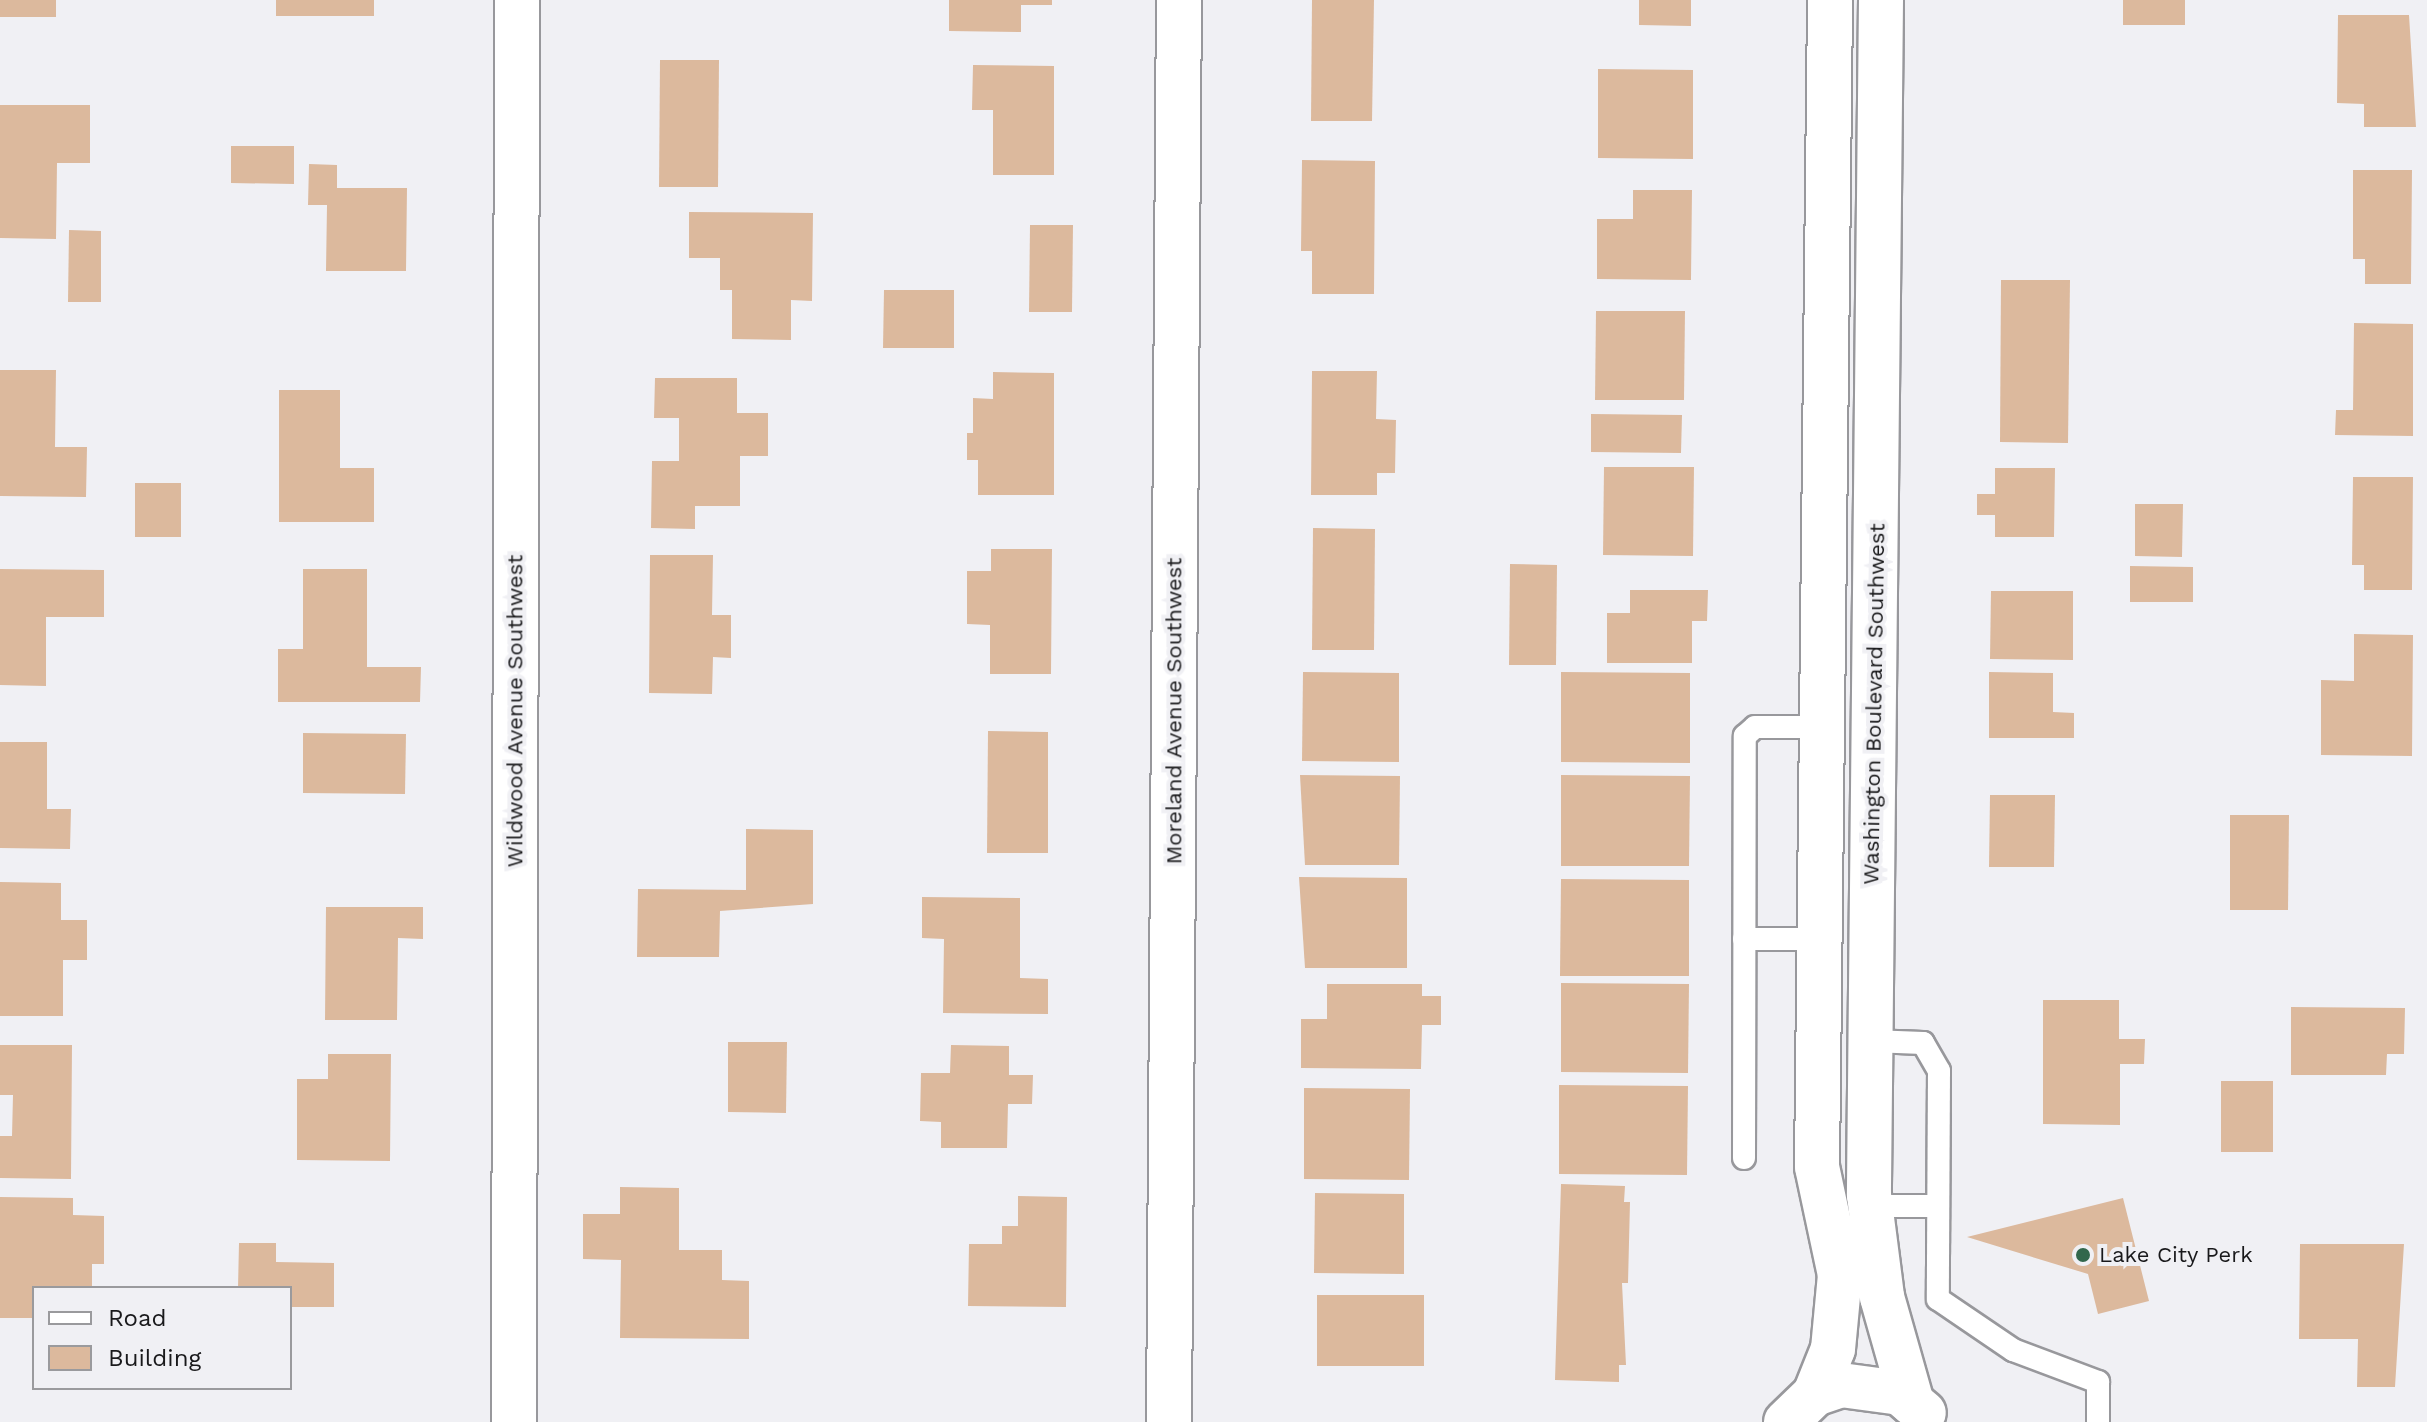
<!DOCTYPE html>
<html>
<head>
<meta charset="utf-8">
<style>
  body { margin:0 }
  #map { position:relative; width:2427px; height:1422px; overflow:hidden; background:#f0f0f4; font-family:"Work Sans",sans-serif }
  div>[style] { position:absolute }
  .building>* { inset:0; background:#dcb99d }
  .roads { filter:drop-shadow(2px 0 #98989c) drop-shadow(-2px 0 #98989c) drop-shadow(0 2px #98989c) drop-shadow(0 -2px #98989c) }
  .lane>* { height:22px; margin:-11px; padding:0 11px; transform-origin:11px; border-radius:11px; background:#fff }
  .street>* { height:44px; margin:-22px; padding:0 22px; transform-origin:22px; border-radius:22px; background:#fff }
  .secondary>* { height:44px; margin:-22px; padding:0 22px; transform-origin:22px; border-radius:22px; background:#fff }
  .dots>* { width:22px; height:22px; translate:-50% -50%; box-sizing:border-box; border:4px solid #f0f0f4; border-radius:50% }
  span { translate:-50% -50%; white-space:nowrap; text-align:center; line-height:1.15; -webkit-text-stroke:8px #f0f0f4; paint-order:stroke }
  .street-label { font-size:22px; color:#19191b }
  .poi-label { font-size:22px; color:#19191b }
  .left { translate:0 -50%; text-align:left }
  .legend { position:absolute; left:32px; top:1286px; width:260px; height:104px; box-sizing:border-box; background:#f0f0f4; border:2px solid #9a9a9d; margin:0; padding:10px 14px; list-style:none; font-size:24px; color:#19191b }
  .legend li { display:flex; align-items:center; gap:16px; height:40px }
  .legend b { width:40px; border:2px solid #9a9a9d }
</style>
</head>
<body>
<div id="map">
  <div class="building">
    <i style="clip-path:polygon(0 0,56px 0,56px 17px,0 17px)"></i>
    <i style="clip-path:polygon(276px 0,374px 0,374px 16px,276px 16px)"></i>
    <i style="clip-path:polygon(949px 0,1052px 0,1052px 5px,1021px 5px,1021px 32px,949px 31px)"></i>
    <i style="clip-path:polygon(1312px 0,1374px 0,1372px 121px,1311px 121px)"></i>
    <i style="clip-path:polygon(1639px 0,1691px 0,1691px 26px,1639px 25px)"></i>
    <i style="clip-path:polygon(2123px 0,2185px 0,2185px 25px,2123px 25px)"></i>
    <i style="clip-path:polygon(2338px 15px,2409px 15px,2416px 127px,2364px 127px,2364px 104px,2337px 103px)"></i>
    <i style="clip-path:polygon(660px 60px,719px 60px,718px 187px,659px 187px)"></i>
    <i style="clip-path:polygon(973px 65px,1054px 66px,1054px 175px,993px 175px,993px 110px,972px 110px)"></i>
    <i style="clip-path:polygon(1598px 69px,1693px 70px,1693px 159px,1598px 158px)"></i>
    <i style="clip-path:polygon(0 105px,90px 105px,90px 163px,57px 163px,56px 239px,0 238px)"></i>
    <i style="clip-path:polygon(231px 146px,294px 146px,294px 184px,231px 183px)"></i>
    <i style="clip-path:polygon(1302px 160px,1375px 161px,1374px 294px,1312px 294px,1312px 251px,1301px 251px)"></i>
    <i style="clip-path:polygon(309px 164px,337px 165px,337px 188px,407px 188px,406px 271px,326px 271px,327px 205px,308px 205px)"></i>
    <i style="clip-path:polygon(2353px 170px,2412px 170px,2411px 284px,2365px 284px,2365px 259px,2353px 259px)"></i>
    <i style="clip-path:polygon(1633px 190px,1692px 190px,1691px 280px,1597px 279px,1597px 219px,1633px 219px)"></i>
    <i style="clip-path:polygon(689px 212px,813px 213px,812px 301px,791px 300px,791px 340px,732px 339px,732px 290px,720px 290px,720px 258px,689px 258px)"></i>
    <i style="clip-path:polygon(1030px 225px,1073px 225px,1072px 312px,1029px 312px)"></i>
    <i style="clip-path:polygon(69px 230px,101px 231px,101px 302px,68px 302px)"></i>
    <i style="clip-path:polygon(2001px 280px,2070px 280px,2068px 443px,2000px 442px)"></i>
    <i style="clip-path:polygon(884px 290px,954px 290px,954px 348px,883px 348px)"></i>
    <i style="clip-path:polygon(1596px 311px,1685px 311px,1684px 400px,1595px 400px)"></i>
    <i style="clip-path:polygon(2354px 323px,2413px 324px,2413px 436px,2335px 435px,2336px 410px,2353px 410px)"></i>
    <i style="clip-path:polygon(0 370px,56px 370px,55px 447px,87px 447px,86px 497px,0 496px)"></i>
    <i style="clip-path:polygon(1312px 371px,1377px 371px,1376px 419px,1396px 420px,1395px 473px,1377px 473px,1377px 495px,1311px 495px)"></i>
    <i style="clip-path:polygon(993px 372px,1054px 373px,1054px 495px,978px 495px,978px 460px,967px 460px,967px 433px,973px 433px,973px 398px,993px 399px)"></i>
    <i style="clip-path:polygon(655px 378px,737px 378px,737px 413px,768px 413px,768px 456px,740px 456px,740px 506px,695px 506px,695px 529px,651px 528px,652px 461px,679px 461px,679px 418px,654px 418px)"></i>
    <i style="clip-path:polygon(279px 390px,340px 390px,340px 468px,374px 468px,374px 522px,279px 522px)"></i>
    <i style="clip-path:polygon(1591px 414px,1682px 415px,1681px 453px,1591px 452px)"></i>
    <i style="clip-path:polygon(1604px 467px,1694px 467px,1693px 556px,1603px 555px)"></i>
    <i style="clip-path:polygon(1995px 468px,2055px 468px,2054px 537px,1995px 537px,1995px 515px,1977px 515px,1977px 494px,1995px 494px)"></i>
    <i style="clip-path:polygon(2353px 477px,2413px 477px,2412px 590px,2364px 590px,2364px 565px,2352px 565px)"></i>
    <i style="clip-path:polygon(135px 483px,181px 483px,181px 537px,135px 537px)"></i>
    <i style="clip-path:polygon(2135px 504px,2183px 504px,2182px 557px,2135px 556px)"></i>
    <i style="clip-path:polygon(1313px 528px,1375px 529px,1374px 650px,1312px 650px)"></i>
    <i style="clip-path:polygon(991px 549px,1052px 549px,1051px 674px,990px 674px,990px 625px,967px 624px,967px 571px,991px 571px)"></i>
    <i style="clip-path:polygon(650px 555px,713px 555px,712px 615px,731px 615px,731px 658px,713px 657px,712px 694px,649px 693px)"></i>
    <i style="clip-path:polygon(1510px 564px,1557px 565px,1556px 665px,1509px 665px)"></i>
    <i style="clip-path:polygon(2130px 566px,2193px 567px,2193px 602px,2130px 602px)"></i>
    <i style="clip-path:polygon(0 569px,104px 570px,104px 617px,46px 617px,46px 686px,0 685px)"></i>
    <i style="clip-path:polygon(303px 569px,367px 569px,367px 667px,421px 667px,420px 702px,278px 702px,278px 649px,303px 649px)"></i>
    <i style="clip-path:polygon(1630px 590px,1708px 590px,1707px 621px,1692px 621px,1692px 663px,1607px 663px,1607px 613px,1630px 613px)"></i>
    <i style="clip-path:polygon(1991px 591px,2073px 591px,2073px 660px,1990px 659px)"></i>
    <i style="clip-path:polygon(2354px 634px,2413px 635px,2412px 756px,2321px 755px,2321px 680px,2354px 681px)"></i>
    <i style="clip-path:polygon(1303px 672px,1399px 673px,1399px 762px,1302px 761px)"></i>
    <i style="clip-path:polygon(1561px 672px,1690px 673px,1690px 763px,1561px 762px)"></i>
    <i style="clip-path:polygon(1989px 672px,2053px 673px,2053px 712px,2074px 713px,2074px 738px,1989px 738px)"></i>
    <i style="clip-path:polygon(988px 731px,1048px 732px,1048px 853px,987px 853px)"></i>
    <i style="clip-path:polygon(303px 733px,406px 734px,405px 794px,303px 793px)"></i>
    <i style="clip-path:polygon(0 742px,47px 742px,47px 809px,71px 809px,70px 849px,0 848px)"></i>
    <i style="clip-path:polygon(1300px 775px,1400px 776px,1399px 865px,1305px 865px)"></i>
    <i style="clip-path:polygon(1561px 775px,1690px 776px,1689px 866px,1561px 866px)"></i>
    <i style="clip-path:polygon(1990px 795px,2055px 795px,2054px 867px,1989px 867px)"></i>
    <i style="clip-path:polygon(2230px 815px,2289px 815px,2288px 910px,2230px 910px)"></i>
    <i style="clip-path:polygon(746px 829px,813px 830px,813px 904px,720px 911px,719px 957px,637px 957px,638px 889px,746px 890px)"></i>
    <i style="clip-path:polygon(1299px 877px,1407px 878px,1407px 968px,1305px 968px)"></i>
    <i style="clip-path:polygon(1561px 879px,1689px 880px,1689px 976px,1560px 976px)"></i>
    <i style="clip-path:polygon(0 882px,61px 883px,61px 920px,87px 920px,87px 960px,63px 960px,63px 1016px,0 1016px)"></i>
    <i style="clip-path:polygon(922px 897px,1020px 898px,1020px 978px,1048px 979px,1048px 1014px,943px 1013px,944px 939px,922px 938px)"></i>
    <i style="clip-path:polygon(326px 907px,423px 907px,423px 939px,398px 938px,397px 1020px,325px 1020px)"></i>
    <i style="clip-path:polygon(1561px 983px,1689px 984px,1688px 1073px,1561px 1072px)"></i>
    <i style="clip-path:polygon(1327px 984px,1422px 984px,1422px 996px,1441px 996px,1441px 1025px,1422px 1025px,1421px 1069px,1301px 1068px,1301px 1019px,1327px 1019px)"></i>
    <i style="clip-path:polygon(2043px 1000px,2119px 1000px,2119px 1039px,2145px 1039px,2144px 1064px,2120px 1064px,2120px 1125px,2043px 1124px)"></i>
    <i style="clip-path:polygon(2291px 1007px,2405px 1008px,2404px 1054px,2387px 1054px,2386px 1075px,2291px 1075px)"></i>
    <i style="clip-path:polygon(728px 1042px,787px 1042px,786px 1113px,728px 1112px)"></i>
    <i style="clip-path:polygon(0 1045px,72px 1045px,71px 1179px,0 1178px,0 1136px,12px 1136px,13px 1095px,0 1095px)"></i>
    <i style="clip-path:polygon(951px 1045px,1009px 1046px,1009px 1075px,1033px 1075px,1032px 1104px,1008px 1104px,1007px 1148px,941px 1148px,941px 1122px,920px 1121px,921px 1073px,950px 1073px)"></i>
    <i style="clip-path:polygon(328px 1054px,391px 1054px,390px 1161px,297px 1160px,297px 1079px,328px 1079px)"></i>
    <i style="clip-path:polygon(2221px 1081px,2273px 1081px,2273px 1152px,2221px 1152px)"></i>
    <i style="clip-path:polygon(1559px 1085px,1688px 1086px,1687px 1175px,1559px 1174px)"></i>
    <i style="clip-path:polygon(1304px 1088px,1410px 1089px,1409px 1180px,1304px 1179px)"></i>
    <i style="clip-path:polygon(1561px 1184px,1625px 1186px,1624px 1202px,1630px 1202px,1628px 1283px,1622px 1283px,1626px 1365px,1619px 1365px,1619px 1382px,1555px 1380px)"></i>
    <i style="clip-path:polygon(620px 1187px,679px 1188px,679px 1250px,722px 1250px,722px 1280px,749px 1281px,749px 1339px,620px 1338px,621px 1260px,583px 1259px,583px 1214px,620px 1214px)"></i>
    <i style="clip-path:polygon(1315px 1193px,1404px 1194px,1404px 1274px,1314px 1273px)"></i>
    <i style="clip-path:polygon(1018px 1196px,1067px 1197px,1066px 1307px,968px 1306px,969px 1244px,1002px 1244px,1002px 1226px,1018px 1226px)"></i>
    <i style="clip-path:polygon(0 1197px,73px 1198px,73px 1215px,104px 1216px,104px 1264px,92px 1264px,92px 1288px,34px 1288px,34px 1318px,0 1318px)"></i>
    <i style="clip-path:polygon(2123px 1198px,2149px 1301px,2098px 1314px,2088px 1274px,1967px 1237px)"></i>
    <i style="clip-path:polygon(239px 1243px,276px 1243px,276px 1262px,334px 1263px,334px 1307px,290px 1307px,290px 1288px,238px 1288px)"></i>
    <i style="clip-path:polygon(2300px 1244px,2404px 1244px,2395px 1387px,2357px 1387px,2358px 1339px,2299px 1339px)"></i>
    <i style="clip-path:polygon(1317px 1295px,1424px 1295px,1424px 1366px,1317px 1366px)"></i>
  </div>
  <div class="roads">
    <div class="lane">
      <i style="left:1744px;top:939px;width:75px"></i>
      <i style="left:1871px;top:1041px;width:52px;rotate:2.2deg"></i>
      <i style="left:1923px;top:1043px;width:32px;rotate:60deg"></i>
      <i style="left:1939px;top:1071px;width:228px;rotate:90.3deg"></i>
      <i style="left:1938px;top:1299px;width:91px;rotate:34.2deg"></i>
      <i style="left:2013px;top:1350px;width:91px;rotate:20.6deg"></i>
      <i style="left:2098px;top:1382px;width:40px;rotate:90deg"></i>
      <i style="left:1744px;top:1158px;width:422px;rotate:-89.9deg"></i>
      <i style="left:1745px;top:736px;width:13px;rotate:-42deg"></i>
      <i style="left:1755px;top:727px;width:66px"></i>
      <i style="left:1870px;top:1206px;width:68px"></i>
    </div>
    <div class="street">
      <i style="left:514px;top:1422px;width:1422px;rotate:-89.88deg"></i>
      <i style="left:1169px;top:1422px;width:1422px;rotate:-89.6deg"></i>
    </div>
    <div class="secondary">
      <i style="left:1881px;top:0;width:1195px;rotate:90.58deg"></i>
      <i style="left:1869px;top:1195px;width:103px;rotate:82.7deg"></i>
      <i style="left:1882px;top:1297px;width:110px;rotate:74.2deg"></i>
      <i style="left:1815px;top:1394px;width:48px;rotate:-68.2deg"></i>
      <i style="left:1833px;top:1349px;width:74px;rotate:-84.6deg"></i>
      <i style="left:1840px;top:1275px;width:110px;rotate:-102deg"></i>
      <i style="left:1817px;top:1167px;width:1167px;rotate:-89.36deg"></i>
      <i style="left:1786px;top:1422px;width:40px;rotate:-44deg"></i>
      <i style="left:1815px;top:1394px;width:28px;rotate:-19deg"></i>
      <i style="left:1841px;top:1385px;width:60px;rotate:7.7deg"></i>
      <i style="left:1900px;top:1393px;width:31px;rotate:40deg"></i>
    </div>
  </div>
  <div class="dots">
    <i style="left:2083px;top:1255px;background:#32674c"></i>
  </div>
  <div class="street-label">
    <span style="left:1874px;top:704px;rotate:-89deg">Washington Boulevard Southwest</span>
    <span style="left:515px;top:711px;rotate:-90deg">Wildwood Avenue Southwest</span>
    <span style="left:1174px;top:711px;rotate:-90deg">Moreland Avenue Southwest</span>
  </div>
  <div class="poi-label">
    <span class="left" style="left:2099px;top:1255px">Lake City Perk</span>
  </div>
  <ul class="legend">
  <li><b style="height:10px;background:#fff"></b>Road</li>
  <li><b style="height:22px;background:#dcb99d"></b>Building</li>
  </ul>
</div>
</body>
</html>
